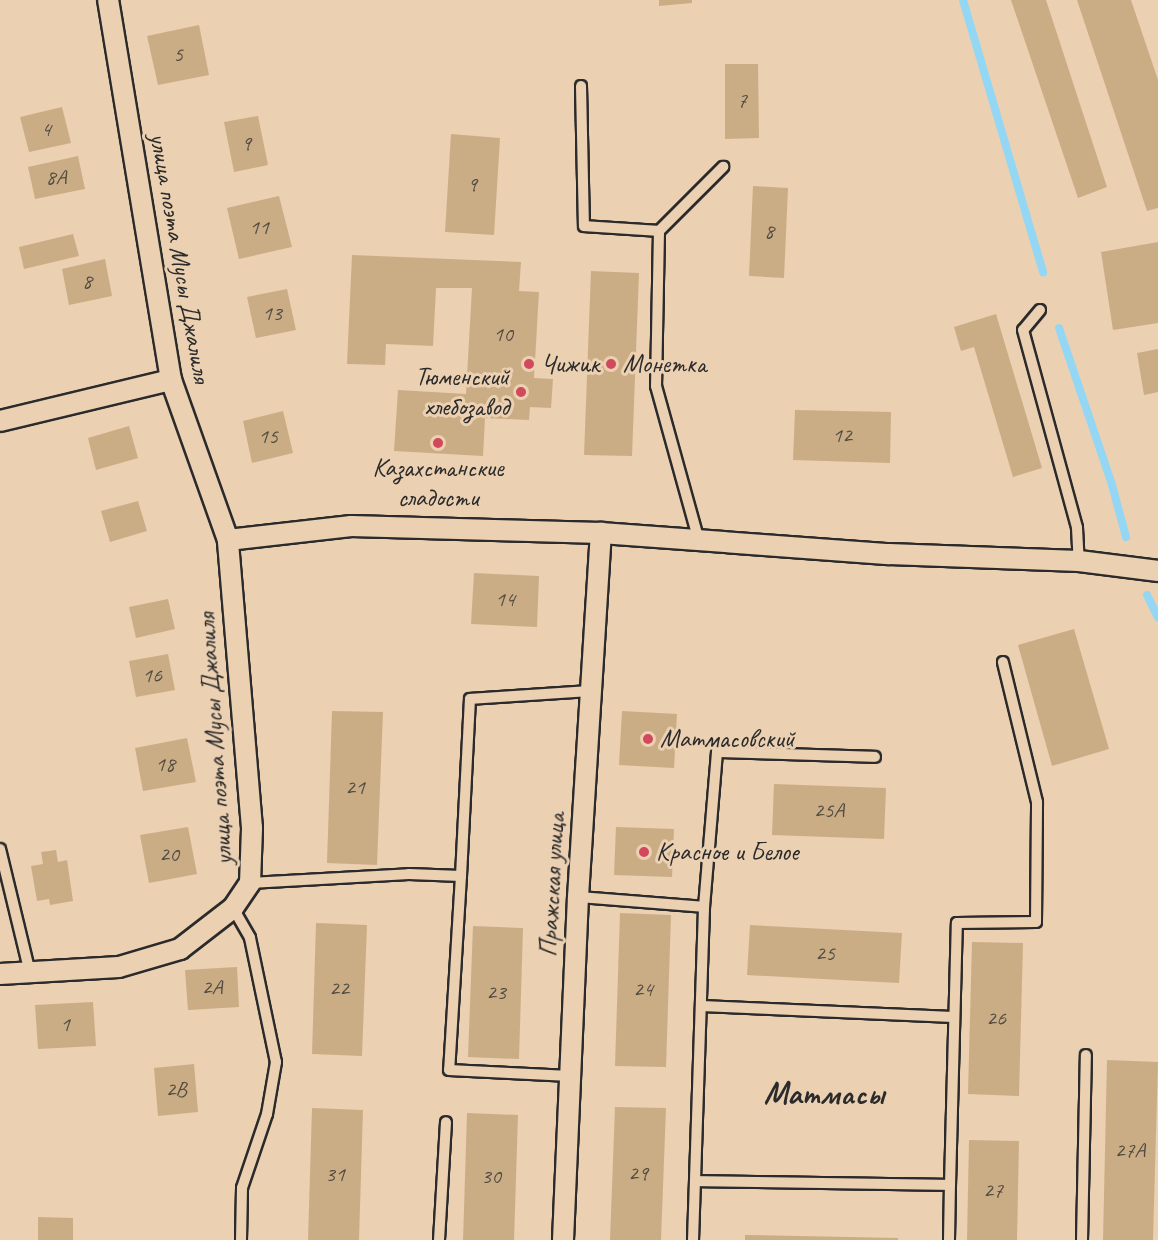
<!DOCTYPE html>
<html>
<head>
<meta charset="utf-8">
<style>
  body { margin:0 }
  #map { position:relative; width:1158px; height:1240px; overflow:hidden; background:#ebd0b2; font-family:Caveat,sans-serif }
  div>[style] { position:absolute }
  .stream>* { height:8px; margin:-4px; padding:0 4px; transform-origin:4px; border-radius:4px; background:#94d7f5 }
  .building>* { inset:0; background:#cbad85 }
  .roads { filter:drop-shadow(2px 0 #2b2b2b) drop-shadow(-2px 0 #2b2b2b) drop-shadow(0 2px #2b2b2b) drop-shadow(0 -2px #2b2b2b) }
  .service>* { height:10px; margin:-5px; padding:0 5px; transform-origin:5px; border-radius:5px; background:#ebd0b2 }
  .minor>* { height:20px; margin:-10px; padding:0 10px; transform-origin:10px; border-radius:10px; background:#ebd0b2 }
  .dots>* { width:16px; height:16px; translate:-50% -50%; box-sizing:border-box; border:3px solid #ebd0b2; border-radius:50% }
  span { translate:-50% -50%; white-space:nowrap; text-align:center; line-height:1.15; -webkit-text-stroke:6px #ebd0b2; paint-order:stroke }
  .number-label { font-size:22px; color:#534c42 }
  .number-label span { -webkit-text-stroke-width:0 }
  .street-label { font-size:26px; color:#2b2b2b }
  .poi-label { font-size:26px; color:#2b2b2b }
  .left { translate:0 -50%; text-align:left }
  .right { translate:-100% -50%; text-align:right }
  .district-label { font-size:32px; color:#2b2b2b; font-weight:700 }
</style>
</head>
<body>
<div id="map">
  <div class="stream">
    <i style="left:963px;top:0;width:284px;rotate:73.6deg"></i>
    <i style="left:1059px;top:328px;width:166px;rotate:71.3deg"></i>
    <i style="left:1112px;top:485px;width:54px;rotate:74.9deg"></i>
    <i style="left:1147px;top:595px;width:25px;rotate:64deg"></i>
  </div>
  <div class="building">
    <i style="clip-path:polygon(659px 0,692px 0,692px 3px,659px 6px)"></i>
    <i style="clip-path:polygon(1011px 0,1046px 0,1107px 187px,1078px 198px)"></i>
    <i style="clip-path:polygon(1077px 0,1131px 0,1158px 80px,1158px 208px,1147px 211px)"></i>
    <i style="clip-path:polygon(199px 25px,209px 75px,158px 85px,147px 36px)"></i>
    <i style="clip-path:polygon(725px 64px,758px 64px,759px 138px,725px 139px)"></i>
    <i style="clip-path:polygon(62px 107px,71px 143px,29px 152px,20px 117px)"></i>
    <i style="clip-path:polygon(258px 116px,268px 165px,234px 172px,224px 122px)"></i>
    <i style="clip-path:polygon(451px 134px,500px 138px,494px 235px,445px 232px)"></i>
    <i style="clip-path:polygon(78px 156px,85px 189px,35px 199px,28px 167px)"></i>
    <i style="clip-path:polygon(753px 186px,788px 188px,784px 278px,749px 276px)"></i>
    <i style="clip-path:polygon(279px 196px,292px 247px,239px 259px,227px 208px)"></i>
    <i style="clip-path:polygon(73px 234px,79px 256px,24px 269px,19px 247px)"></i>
    <i style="clip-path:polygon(1158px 242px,1158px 323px,1113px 330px,1101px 252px)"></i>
    <i style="clip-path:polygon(352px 255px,521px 262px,519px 291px,539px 292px,534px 378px,553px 379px,551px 408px,530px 407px,529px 420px,485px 418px,483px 456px,394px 451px,398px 390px,466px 394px,472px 288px,436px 288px,433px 346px,386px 344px,385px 365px,347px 364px)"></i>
    <i style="clip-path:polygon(105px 259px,112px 296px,69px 305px,62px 269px)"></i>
    <i style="clip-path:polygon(591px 271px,639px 273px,632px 456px,584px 455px)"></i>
    <i style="clip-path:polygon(287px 289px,296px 330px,256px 338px,247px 297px)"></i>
    <i style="clip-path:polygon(996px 314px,1042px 468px,1013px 477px,974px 347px,961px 351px,954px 327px)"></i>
    <i style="clip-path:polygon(1158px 349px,1158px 392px,1144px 395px,1137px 353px)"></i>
    <i style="clip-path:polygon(795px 410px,891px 412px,890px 463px,793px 460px)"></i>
    <i style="clip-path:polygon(283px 411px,293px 453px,252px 463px,243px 421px)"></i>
    <i style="clip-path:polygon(129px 426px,138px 458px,96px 470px,88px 438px)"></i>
    <i style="clip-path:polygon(138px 501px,147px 531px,110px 542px,101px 511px)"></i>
    <i style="clip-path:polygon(474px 573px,539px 576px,537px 627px,471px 624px)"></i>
    <i style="clip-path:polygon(168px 599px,175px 629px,136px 638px,129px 607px)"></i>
    <i style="clip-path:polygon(1074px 629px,1109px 749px,1052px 766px,1018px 645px)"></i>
    <i style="clip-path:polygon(168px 654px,175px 690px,136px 697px,129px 661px)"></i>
    <i style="clip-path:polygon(332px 711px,383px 712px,377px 865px,327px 863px)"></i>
    <i style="clip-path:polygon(622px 711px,677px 714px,674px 768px,619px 765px)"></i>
    <i style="clip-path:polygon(187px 738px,196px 782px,143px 791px,135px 748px)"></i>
    <i style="clip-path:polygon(774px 784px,886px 788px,884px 839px,772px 835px)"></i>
    <i style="clip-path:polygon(188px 827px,197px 874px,149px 883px,140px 835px)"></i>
    <i style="clip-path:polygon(616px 827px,674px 829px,672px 877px,614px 875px)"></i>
    <i style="clip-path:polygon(56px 850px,58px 862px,67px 860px,73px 901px,50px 905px,49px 899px,37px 901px,31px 866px,43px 864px,41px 852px)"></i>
    <i style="clip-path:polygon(620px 913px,671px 915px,666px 1067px,615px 1066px)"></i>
    <i style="clip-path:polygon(316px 923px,367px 925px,362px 1056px,312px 1054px)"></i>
    <i style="clip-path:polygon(750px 925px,902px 933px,899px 983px,747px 975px)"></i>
    <i style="clip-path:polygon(473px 926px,523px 928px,519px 1059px,468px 1057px)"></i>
    <i style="clip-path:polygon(972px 942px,1023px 943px,1019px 1096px,968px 1094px)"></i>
    <i style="clip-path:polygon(237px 967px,239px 1007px,188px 1010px,185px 970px)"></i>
    <i style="clip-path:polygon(93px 1002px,96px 1046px,38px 1049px,35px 1005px)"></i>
    <i style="clip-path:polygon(1107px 1060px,1158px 1062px,1153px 1240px,1103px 1240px)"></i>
    <i style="clip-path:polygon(194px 1064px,198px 1112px,158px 1116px,154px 1068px)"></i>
    <i style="clip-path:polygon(615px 1107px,666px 1108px,661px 1240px,610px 1240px)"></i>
    <i style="clip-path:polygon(312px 1108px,363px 1110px,359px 1240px,308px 1240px)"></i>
    <i style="clip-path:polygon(467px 1113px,518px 1115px,514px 1240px,463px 1240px)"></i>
    <i style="clip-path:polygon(969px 1140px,1019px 1141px,1017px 1240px,967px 1240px)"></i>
    <i style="clip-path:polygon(38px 1217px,73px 1218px,73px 1240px,38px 1240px)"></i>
    <i style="clip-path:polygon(745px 1235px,898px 1238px,898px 1240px,745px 1240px)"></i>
  </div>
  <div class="roads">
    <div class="service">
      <i style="left:581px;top:86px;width:140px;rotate:88.8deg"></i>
      <i style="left:584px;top:226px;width:75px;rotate:3.8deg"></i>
      <i style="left:659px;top:231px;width:155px;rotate:91.1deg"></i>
      <i style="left:656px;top:386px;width:161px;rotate:74.5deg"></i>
      <i style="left:659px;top:231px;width:91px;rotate:-45deg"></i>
      <i style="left:1040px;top:310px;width:26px;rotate:130deg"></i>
      <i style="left:1023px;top:330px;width:205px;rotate:74.7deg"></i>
      <i style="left:1077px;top:528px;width:33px;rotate:87deg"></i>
      <i style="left:0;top:849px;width:128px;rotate:76.4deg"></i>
      <i style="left:461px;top:876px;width:177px;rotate:-87.1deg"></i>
      <i style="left:470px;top:699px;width:119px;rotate:-3.8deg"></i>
      <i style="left:250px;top:883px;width:159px;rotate:-3.2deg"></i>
      <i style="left:409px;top:874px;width:52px;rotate:2.2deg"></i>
      <i style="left:461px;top:876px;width:194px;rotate:93.5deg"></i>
      <i style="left:449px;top:1070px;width:121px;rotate:2.8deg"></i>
      <i style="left:578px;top:897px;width:126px;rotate:4.5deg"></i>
      <i style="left:704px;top:907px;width:156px;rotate:-85.2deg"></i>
      <i style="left:717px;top:752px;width:158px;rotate:1.8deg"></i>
      <i style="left:233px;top:908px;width:34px;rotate:60deg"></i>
      <i style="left:250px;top:938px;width:127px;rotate:78.2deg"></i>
      <i style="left:276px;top:1062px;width:53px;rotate:99.8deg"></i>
      <i style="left:267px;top:1114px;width:78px;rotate:108.7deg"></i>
      <i style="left:242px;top:1188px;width:52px;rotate:91.1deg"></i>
      <i style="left:701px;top:1006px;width:253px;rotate:2.5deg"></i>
      <i style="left:695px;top:1181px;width:255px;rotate:0.9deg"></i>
      <i style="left:950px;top:1185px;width:262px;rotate:-88.5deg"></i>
      <i style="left:957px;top:923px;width:79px;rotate:-0.7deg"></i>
      <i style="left:1036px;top:922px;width:120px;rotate:-89.5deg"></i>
      <i style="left:1037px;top:802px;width:144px;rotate:-103.7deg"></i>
      <i style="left:439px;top:1240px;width:118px;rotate:-86.6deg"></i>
      <i style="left:693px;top:1240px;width:333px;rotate:-88.1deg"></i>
      <i style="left:949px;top:1240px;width:55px;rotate:-89deg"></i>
      <i style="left:1082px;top:1240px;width:185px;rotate:-88.8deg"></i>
    </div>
    <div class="minor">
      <i style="left:0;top:421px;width:176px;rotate:-13.5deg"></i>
      <i style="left:228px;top:540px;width:124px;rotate:-6.5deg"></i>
      <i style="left:351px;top:526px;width:250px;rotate:1.6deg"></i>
      <i style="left:601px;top:533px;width:289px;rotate:4.2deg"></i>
      <i style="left:889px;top:554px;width:190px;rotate:2.1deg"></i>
      <i style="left:1079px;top:561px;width:80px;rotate:7.2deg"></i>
      <i style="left:0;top:974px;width:119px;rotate:-3.4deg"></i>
      <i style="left:119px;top:967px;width:64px;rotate:-16.4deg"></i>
      <i style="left:180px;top:949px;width:67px;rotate:-37.7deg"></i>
      <i style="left:233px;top:908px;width:30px;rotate:-56deg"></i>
      <i style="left:250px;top:883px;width:55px;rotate:-87.9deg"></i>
      <i style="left:252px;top:828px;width:289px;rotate:-94.8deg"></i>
      <i style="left:228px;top:540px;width:170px;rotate:-109.6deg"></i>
      <i style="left:171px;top:380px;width:385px;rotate:-99.4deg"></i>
      <i style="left:563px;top:1240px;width:343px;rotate:-87.5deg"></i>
      <i style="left:578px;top:897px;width:365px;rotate:-86.4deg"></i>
    </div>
  </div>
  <div class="dots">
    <i style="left:529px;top:364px;background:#d1495b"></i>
    <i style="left:611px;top:364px;background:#d1495b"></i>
    <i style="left:521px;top:392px;background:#d1495b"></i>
    <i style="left:438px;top:443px;background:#d1495b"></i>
    <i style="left:648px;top:739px;background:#d1495b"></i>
    <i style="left:644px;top:852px;background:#d1495b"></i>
  </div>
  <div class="number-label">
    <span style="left:178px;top:55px">5</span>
    <span style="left:742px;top:101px">7</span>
    <span style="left:46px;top:130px">4</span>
    <span style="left:246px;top:144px">9</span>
    <span style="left:56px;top:178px">8А</span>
    <span style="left:472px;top:185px">9</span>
    <span style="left:259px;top:228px">11</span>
    <span style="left:769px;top:232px">8</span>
    <span style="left:87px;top:282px">8</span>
    <span style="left:272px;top:314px">13</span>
    <span style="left:503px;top:335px">10</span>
    <span style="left:842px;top:436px">12</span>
    <span style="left:268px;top:437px">15</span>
    <span style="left:505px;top:600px">14</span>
    <span style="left:152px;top:676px">16</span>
    <span style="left:165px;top:765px">18</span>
    <span style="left:355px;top:788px">21</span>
    <span style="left:829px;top:811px">25А</span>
    <span style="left:169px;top:855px">20</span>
    <span style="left:825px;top:954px">25</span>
    <span style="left:212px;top:988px">2А</span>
    <span style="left:339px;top:989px">22</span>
    <span style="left:643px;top:990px">24</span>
    <span style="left:496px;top:993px">23</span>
    <span style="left:996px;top:1019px">26</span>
    <span style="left:65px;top:1025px">1</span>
    <span style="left:176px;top:1090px">2В</span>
    <span style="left:1130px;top:1151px">27А</span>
    <span style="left:638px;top:1174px">29</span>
    <span style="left:335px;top:1175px">31</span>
    <span style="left:491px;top:1177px">30</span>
    <span style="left:993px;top:1191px">27</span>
  </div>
  <div class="street-label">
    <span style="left:180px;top:258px;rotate:80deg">улица поэта Мусы Джалиля</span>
    <span style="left:215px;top:739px;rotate:-94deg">улица поэта Мусы Джалиля</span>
    <span style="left:552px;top:885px;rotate:-87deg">Пражская улица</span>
  </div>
  <div class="poi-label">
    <span class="left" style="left:541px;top:364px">Чижик</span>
    <span class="left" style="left:623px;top:364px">Монетка</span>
    <span class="right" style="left:509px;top:392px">Тюменский<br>хлебозавод</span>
    <span style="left:438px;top:483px">Казахстанские<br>сладости</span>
    <span class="left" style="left:660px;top:739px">Матмасовский</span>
    <span class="left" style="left:656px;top:852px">Красное и Белое</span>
  </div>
  <div class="district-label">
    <span style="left:824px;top:1094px">Матмасы</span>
  </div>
</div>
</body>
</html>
